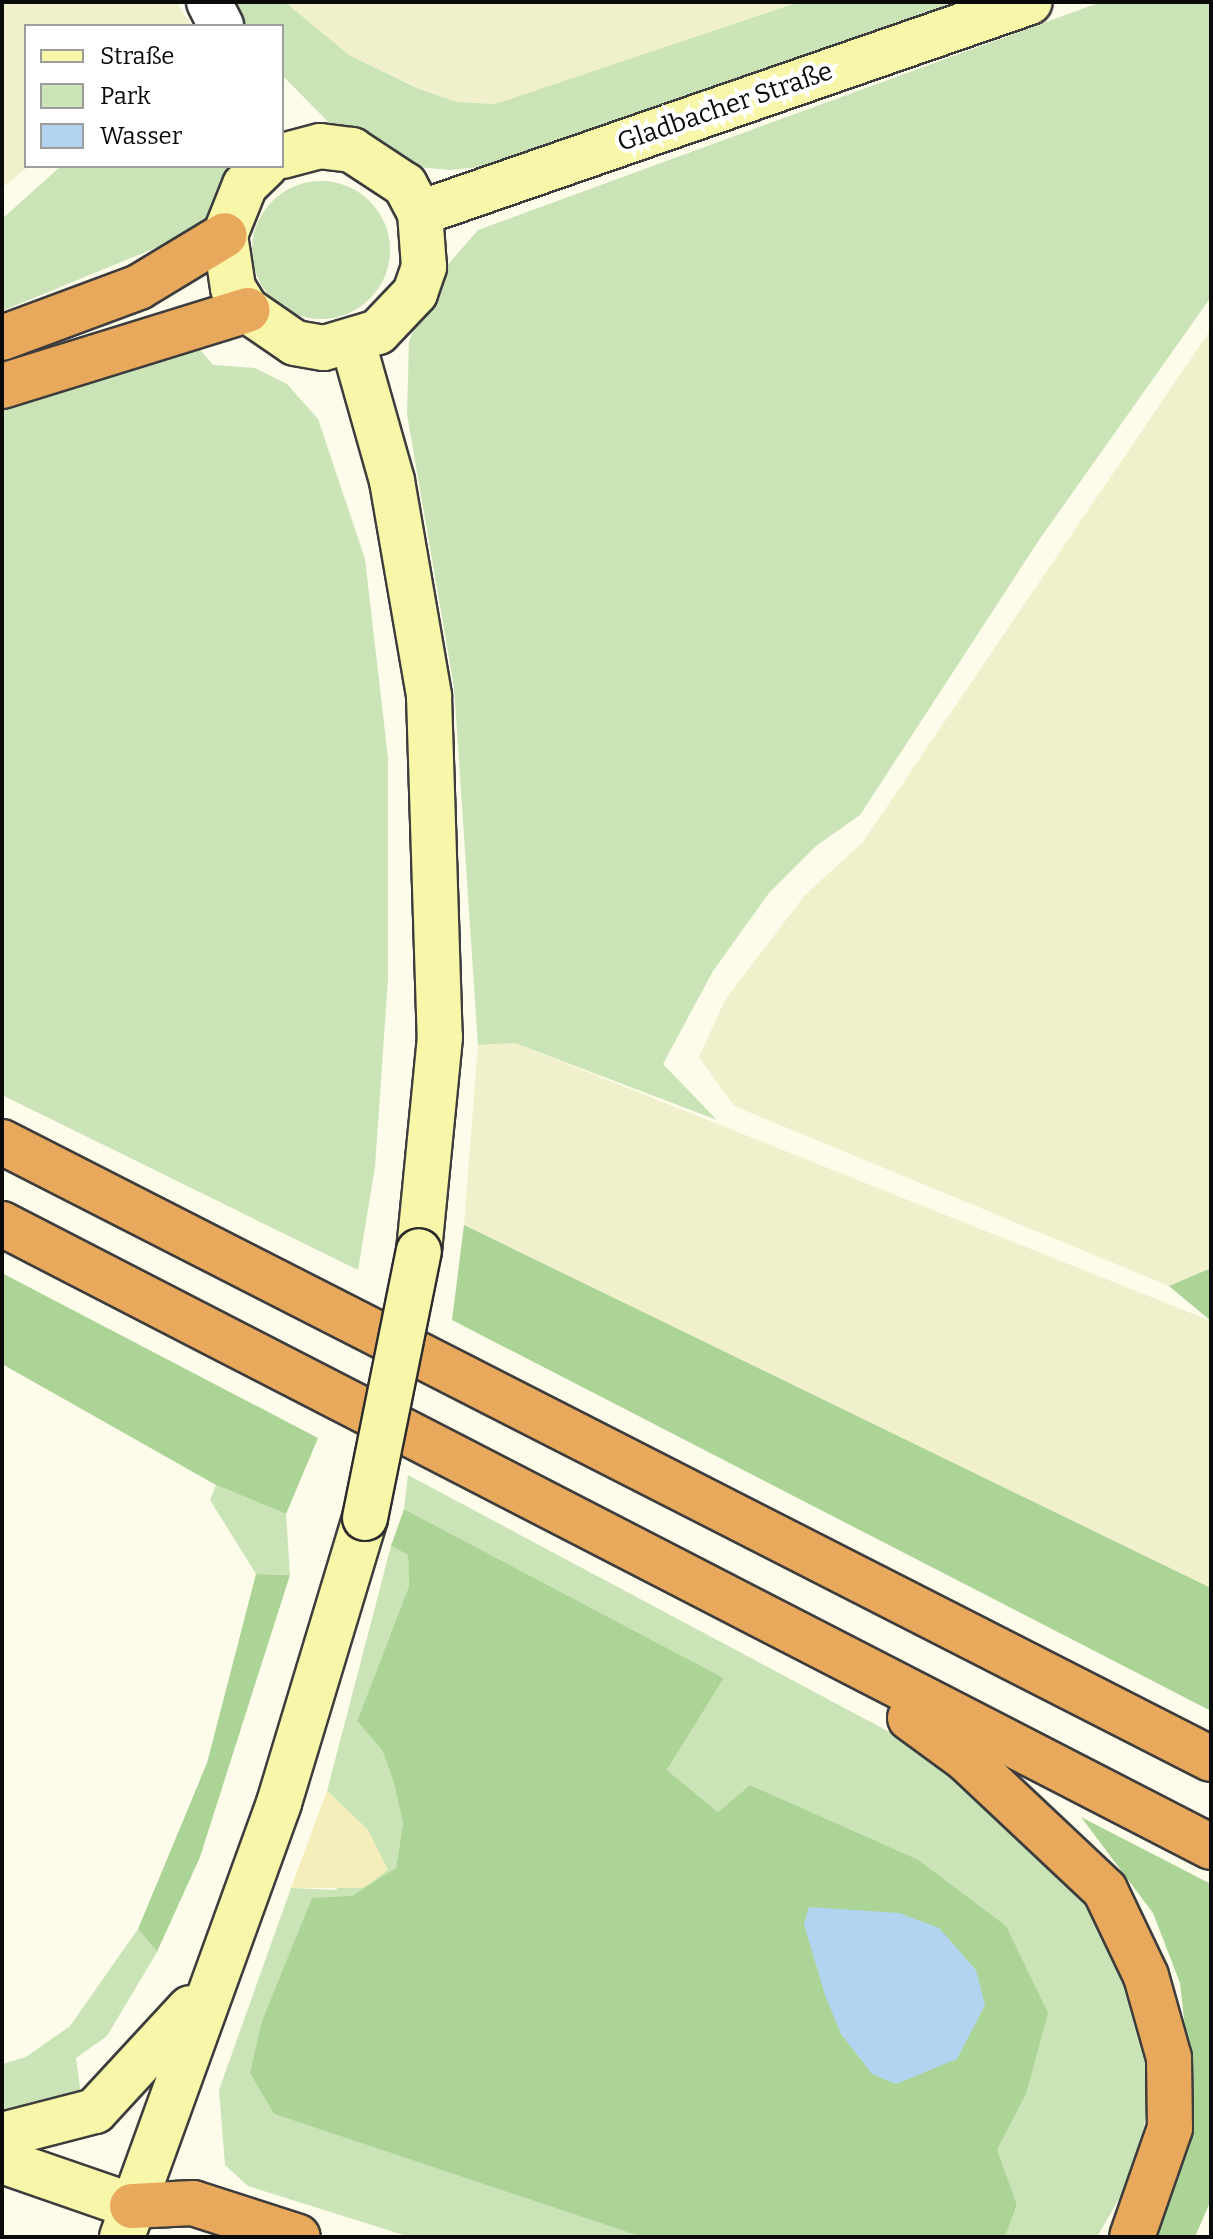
<!DOCTYPE html>
<html>
<head>
<meta charset="utf-8">
<style>
  body { margin:0 }
  #map { position:relative; width:1213px; height:2239px; overflow:hidden; background:#fdfbe9; font-family:Bitter,serif }
  div>[style] { position:absolute }
  .farmland>* { inset:0; background:#f0f1cc }
  .green>* { inset:0; background:#cae4b7 }
  .round { border-radius:50% }
  .forest>* { inset:0; background:#add497 }
  .sand>* { inset:0; background:#f5eeba }
  .water>* { inset:0; background:#b2d4f0 }
  .roads { filter:drop-shadow(2px 0 #3d3d3d) drop-shadow(-2px 0 #3d3d3d) drop-shadow(0 2px #3d3d3d) drop-shadow(0 -2px #3d3d3d) }
  .street>* { height:44px; margin:-22px; padding:0 22px; transform-origin:22px; border-radius:22px; background:#fff }
  .secondary>* { height:44px; margin:-22px; padding:0 22px; transform-origin:22px; border-radius:22px; background:#f8f7a9 }
  .highway>* { height:44px; margin:-22px; padding:0 22px; transform-origin:22px; border-radius:22px; background:#e9a95c }
  .bridges { filter:drop-shadow(2px 0 #2c2c2c) drop-shadow(-2px 0 #2c2c2c) drop-shadow(0 2px #2c2c2c) drop-shadow(0 -2px #2c2c2c) }
  .secondary-bridge>* { height:44px; margin:-22px; padding:0 22px; transform-origin:22px; border-radius:22px; background:#f8f7a9 }
  span { translate:-50% -50%; white-space:nowrap; text-align:center; line-height:1.15; -webkit-text-stroke:8px #fff; paint-order:stroke }
  .street-label { font-size:26px; color:#0a0a0a }
  .frame { position:absolute; inset:0; border:4px solid #0a0a0a; pointer-events:none }
  .legend { position:absolute; left:24px; top:24px; width:260px; height:144px; box-sizing:border-box; background:#fff; border:2px solid #9d9d9d; margin:0; padding:10px 14px; list-style:none; font-size:24px; color:#0a0a0a }
  .legend li { display:flex; align-items:center; gap:16px; height:40px }
  .legend b { width:40px; border:2px solid #9d9d9d }
</style>
</head>
<body>
<div id="map">
  <div class="farmland">
    <i style="clip-path:polygon(2px 2px,176px 2px,192px 26px,26px 26px,29px 166px,2px 188px)"></i>
    <i style="clip-path:polygon(285px 2px,799px 2px,495px 104px,457px 102px,418px 88px,349px 55px)"></i>
    <i style="clip-path:polygon(1211px 329px,1211px 1268px,1169px 1286px,734px 1106px,699px 1057px,725px 1000px,805px 895px,863px 842px)"></i>
    <i style="clip-path:polygon(515px 1043px,1211px 1321px,1211px 1588px,464px 1225px,478px 1045px)"></i>
  </div>
  <div class="green">
    <i style="clip-path:polygon(231px 2px,285px 2px,349px 55px,417px 88px,457px 102px,495px 104px,799px 2px,972px 2px,491px 166px,450px 170px,408px 166px,341px 135px,282px 75px,282px 26px,247px 26px)"></i>
    <i style="clip-path:polygon(1101px 2px,1211px 2px,1211px 297px,1039px 540px,860px 815px,816px 846px,769px 893px,713px 971px,663px 1064px,717px 1120px,515px 1043px,478px 1045px,454px 687px,407px 414px,409px 341px,438px 276px,478px 230px)"></i>
    <i style="clip-path:polygon(61px 166px,233px 166px,204px 222px,182px 237px,2px 311px,2px 219px)"></i>
    <i class="round" style="left:252px;top:181px;width:138px;height:138px"></i>
    <i style="clip-path:polygon(197px 346px,213px 365px,255px 368px,287px 384px,318px 419px,365px 559px,388px 758px,388px 979px,375px 1167px,358px 1270px,2px 1095px,2px 408px)"></i>
    <i style="clip-path:polygon(408px 1475px,955px 1767px,1069px 1874px,1119px 1955px,1145px 2026px,1152px 2093px,1131px 2178px,1097px 2237px,1005px 2237px,1017px 2205px,996px 2151px,1026px 2094px,917px 1859px,750px 1785px,718px 1812px,667px 1770px,724px 1678px,404px 1509px)"></i>
    <i style="clip-path:polygon(216px 1485px,286px 1514px,290px 1575px,256px 1574px,210px 1500px)"></i>
    <i style="clip-path:polygon(391px 1546px,408px 1555px,409px 1586px,357px 1721px,382px 1750px,393px 1780px,403px 1823px,396px 1869px,352px 1896px,274px 2114px,642px 2237px,407px 2236px,248px 2186px,225px 2165px,219px 2090px,291px 1888px,336px 1890px,368px 1830px,327px 1791px)"></i>
    <i style="clip-path:polygon(138px 1929px,157px 1952px,107px 2036px,76px 2058px,81px 2095px,28px 2111px,2px 2111px,2px 2064px,26px 2057px,70px 2026px)"></i>
  </div>
  <div class="forest">
    <i style="clip-path:polygon(464px 1225px,1211px 1588px,1211px 1711px,452px 1320px)"></i>
    <i style="clip-path:polygon(1211px 1268px,1211px 1321px,1169px 1286px)"></i>
    <i style="clip-path:polygon(2px 1273px,318px 1438px,286px 1514px,216px 1485px,2px 1364px)"></i>
    <i style="clip-path:polygon(404px 1509px,724px 1678px,667px 1770px,718px 1812px,750px 1785px,917px 1859px,1006px 1926px,1048px 2013px,1026px 2094px,997px 2150px,1017px 2205px,1005px 2237px,642px 2237px,274px 2114px,250px 2073px,262px 2021px,312px 1898px,352px 1896px,396px 1868px,403px 1823px,393px 1780px,382px 1750px,357px 1721px,409px 1586px,408px 1555px,391px 1546px)"></i>
    <i style="clip-path:polygon(256px 1574px,290px 1575px,200px 1857px,157px 1952px,138px 1929px,207px 1763px)"></i>
    <i style="clip-path:polygon(1081px 1817px,1211px 1884px,1211px 2200px,1195px 2237px,1146px 2237px,1167px 2207px,1185px 2133px,1190px 2071px,1180px 1983px,1153px 1913px)"></i>
  </div>
  <div class="sand">
    <i style="clip-path:polygon(327px 1791px,368px 1830px,388px 1870px,363px 1888px,291px 1888px)"></i>
  </div>
  <div class="water">
    <i style="clip-path:polygon(809px 1907px,899px 1913px,939px 1928px,976px 1970px,985px 2005px,957px 2059px,896px 2084px,872px 2074px,841px 2034px,825px 1995px,804px 1924px)"></i>
  </div>
  <div class="roads">
    <div class="street">
      <i style="left:209px;top:2px;width:27px;rotate:63deg"></i>
    </div>
    <div class="secondary">
      <i style="left:265px;top:166px;width:28px;rotate:136deg"></i>
      <i style="left:245px;top:185px;width:54px;rotate:111.8deg"></i>
      <i style="left:225px;top:235px;width:54px;rotate:81.4deg"></i>
      <i style="left:233px;top:288px;width:26px;rotate:58deg"></i>
      <i style="left:247px;top:310px;width:58px;rotate:34.5deg"></i>
      <i style="left:295px;top:343px;width:29px;rotate:10deg"></i>
      <i style="left:324px;top:348px;width:56px;rotate:-16.5deg"></i>
      <i style="left:378px;top:332px;width:54px;rotate:-46.5deg"></i>
      <i style="left:415px;top:293px;width:28px;rotate:-71deg"></i>
      <i style="left:424px;top:267px;width:54px;rotate:-94.2deg"></i>
      <i style="left:420px;top:213px;width:32px;rotate:-118deg"></i>
      <i style="left:405px;top:185px;width:64px;rotate:-146.6deg"></i>
      <i style="left:352px;top:150px;width:32px;rotate:-173deg"></i>
      <i style="left:320px;top:146px;width:39px;rotate:165deg"></i>
      <i style="left:420px;top:213px;width:645px;rotate:-19.08deg"></i>
      <i style="left:353px;top:343px;width:143px;rotate:74.2deg"></i>
      <i style="left:392px;top:481px;width:218px;rotate:80.2deg"></i>
      <i style="left:429px;top:696px;width:341px;rotate:88.2deg"></i>
      <i style="left:440px;top:1037px;width:215px;rotate:95.6deg"></i>
      <i style="left:2px;top:2135px;width:96px;rotate:-14.5deg"></i>
      <i style="left:95px;top:2111px;width:140px;rotate:-47.3deg"></i>
      <i style="left:2px;top:2161px;width:138px;rotate:19.1deg"></i>
      <i style="left:122px;top:2237px;width:462px;rotate:-70.1deg"></i>
      <i style="left:279px;top:1803px;width:298px;rotate:-73.2deg"></i>
    </div>
    <div class="highway">
      <i style="left:2px;top:338px;width:146px;rotate:-20.4deg"></i>
      <i style="left:139px;top:287px;width:100px;rotate:-31.2deg"></i>
      <i style="left:2px;top:386px;width:257px;rotate:-17.2deg"></i>
      <i style="left:2px;top:1142px;width:1357px;rotate:27.04deg"></i>
      <i style="left:2px;top:1224px;width:1360px;rotate:27.26deg"></i>
      <i style="left:910px;top:1718px;width:69px;rotate:36.2deg"></i>
      <i style="left:966px;top:1759px;width:191px;rotate:43.3deg"></i>
      <i style="left:1105px;top:1890px;width:95px;rotate:64.5deg"></i>
      <i style="left:1146px;top:1976px;width:85px;rotate:74.3deg"></i>
      <i style="left:1169px;top:2058px;width:70px;rotate:89.2deg"></i>
      <i style="left:1170px;top:2128px;width:115px;rotate:109.2deg"></i>
      <i style="left:132px;top:2206px;width:61px;rotate:-2.8deg"></i>
      <i style="left:193px;top:2203px;width:110px;rotate:17.9deg"></i>
    </div>
  </div>
  <div class="bridges">
    <div class="secondary-bridge">
      <i style="left:365px;top:1518px;width:272px;rotate:-78.6deg"></i>
    </div>
  </div>
  <div class="street-label">
    <span style="left:725px;top:107px;rotate:-19deg">Gladbacher Straße</span>
  </div>
  <div class="frame"></div>
  <ul class="legend">
  <li><b style="height:10px;background:#f8f7a9"></b>Straße</li>
  <li><b style="height:22px;background:#cae4b7"></b>Park</li>
  <li><b style="height:22px;background:#b2d4f0"></b>Wasser</li>
  </ul>
</div>
</body>
</html>
